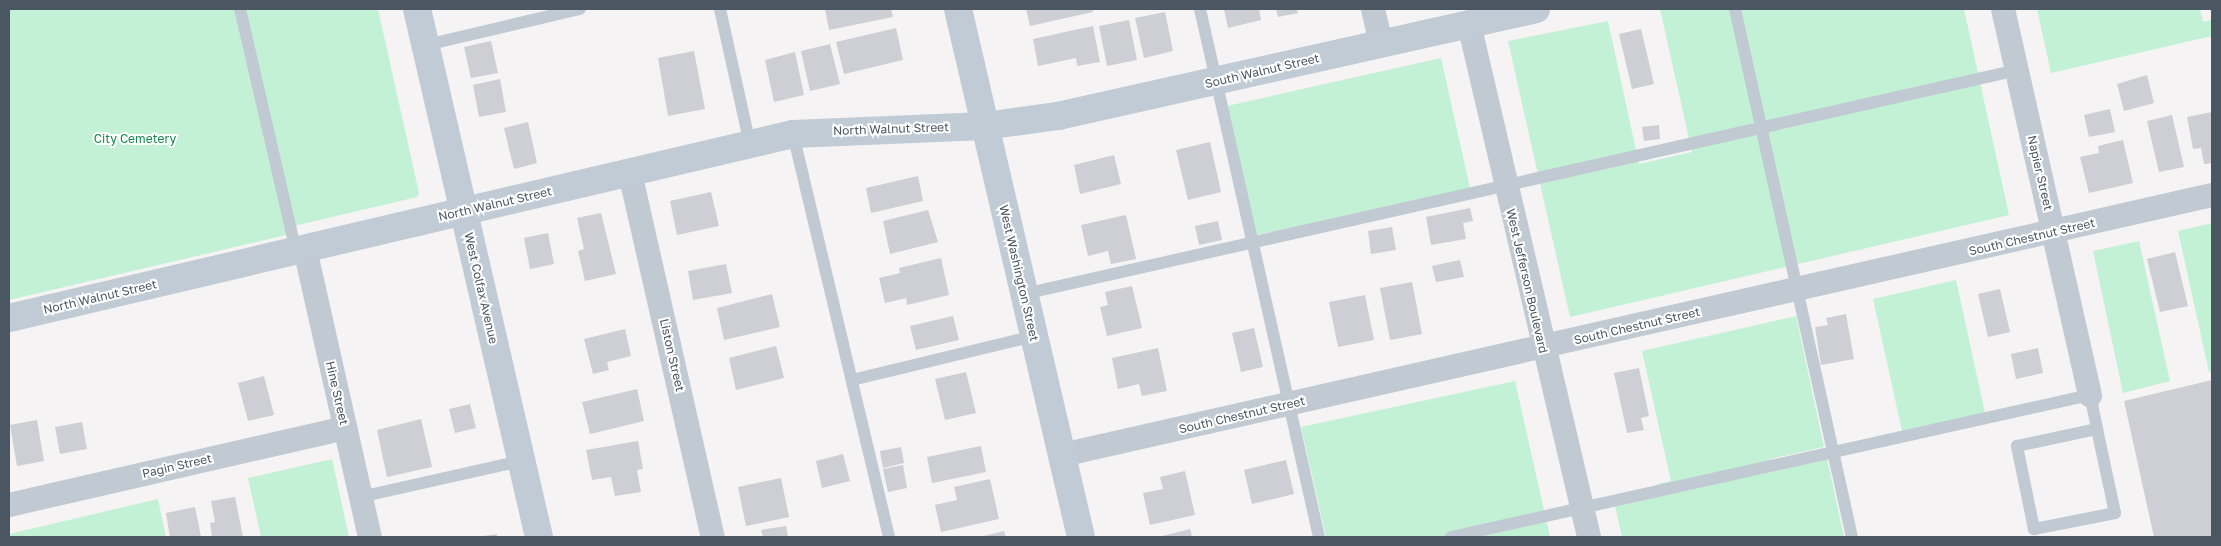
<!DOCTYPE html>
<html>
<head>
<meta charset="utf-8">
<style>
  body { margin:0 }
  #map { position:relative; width:2221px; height:546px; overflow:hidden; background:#f5f3f3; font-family:"Golos Text",sans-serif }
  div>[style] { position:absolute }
  .green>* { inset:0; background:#c3f1d5 }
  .building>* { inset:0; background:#cdcfd5 }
  .lane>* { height:12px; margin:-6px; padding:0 6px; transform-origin:6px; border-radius:6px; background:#c1cad2 }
  .street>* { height:24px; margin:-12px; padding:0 12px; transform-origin:12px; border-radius:12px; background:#c1cad2 }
  .secondary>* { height:28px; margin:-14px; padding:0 14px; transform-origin:14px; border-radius:14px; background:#c1cbd6 }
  span { translate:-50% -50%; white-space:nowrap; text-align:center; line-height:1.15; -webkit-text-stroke:4px #fff; paint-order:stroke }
  .street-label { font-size:12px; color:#4a5661 }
  .park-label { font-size:12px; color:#17864f }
  .frame { position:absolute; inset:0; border:10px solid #4a5661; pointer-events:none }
</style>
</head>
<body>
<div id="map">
  <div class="green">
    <i style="clip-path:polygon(9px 9px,234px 9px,286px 235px,9px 300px)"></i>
    <i style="clip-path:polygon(245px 9px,378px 9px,419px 193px,417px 197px,294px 226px)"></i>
    <i style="clip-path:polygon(1660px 9px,1964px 9px,2009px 215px,1570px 317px,1508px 41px,1608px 21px,1639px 164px,1692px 152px)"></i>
    <i style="clip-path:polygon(2037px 9px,2200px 9px,2203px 22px,2212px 20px,2212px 36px,2051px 73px)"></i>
    <i style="clip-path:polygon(1441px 58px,1470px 188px,1257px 235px,1227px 106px)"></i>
    <i style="clip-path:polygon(2212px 223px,2212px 371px,2209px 372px,2178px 231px)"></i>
    <i style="clip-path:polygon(2139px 241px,2170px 381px,2123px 393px,2093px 251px)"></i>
    <i style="clip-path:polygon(1956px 280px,1985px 413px,1902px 431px,1873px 299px)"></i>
    <i style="clip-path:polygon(1796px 316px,1824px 447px,1770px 459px,1773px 470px,1827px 458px,1844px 537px,1622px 537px,1615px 506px,1660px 495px,1658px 484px,1671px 481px,1642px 351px)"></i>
    <i style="clip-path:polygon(1515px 381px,1550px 537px,1326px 537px,1301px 427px)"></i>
    <i style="clip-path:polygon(332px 459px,349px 537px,261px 537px,248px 478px)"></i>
    <i style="clip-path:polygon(158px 499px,166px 537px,9px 537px,9px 534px)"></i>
  </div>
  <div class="building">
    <i style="clip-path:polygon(825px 9px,891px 9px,893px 17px,829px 30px)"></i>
    <i style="clip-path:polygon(1026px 9px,1092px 9px,1093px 12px,1030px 26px)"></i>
    <i style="clip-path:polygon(1224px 9px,1259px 9px,1261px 20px,1228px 28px)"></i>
    <i style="clip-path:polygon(1276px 9px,1297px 9px,1298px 13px,1278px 17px)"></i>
    <i style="clip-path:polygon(1165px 12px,1173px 51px,1144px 58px,1135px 18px)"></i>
    <i style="clip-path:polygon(1129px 20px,1137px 60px,1107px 66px,1099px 26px)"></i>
    <i style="clip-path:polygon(1093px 26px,1100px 62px,1077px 66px,1076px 58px,1038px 66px,1033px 39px)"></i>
    <i style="clip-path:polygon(896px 28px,903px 60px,844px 74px,836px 42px)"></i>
    <i style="clip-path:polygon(1641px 29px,1654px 84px,1632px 89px,1619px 34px)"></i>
    <i style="clip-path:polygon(491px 41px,498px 73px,471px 78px,464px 47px)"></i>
    <i style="clip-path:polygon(830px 44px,840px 84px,810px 91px,801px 51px)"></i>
    <i style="clip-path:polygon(694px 51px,705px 109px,668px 116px,658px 58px)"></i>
    <i style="clip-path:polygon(795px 52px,804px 95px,774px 102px,765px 60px)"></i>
    <i style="clip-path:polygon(2147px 75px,2154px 103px,2124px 111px,2117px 84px)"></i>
    <i style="clip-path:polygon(500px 79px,506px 112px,479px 117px,473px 85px)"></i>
    <i style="clip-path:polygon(2110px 109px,2115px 132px,2089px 137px,2084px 115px)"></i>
    <i style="clip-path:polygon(2212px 112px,2212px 163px,2204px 164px,2201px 148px,2193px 149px,2187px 117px)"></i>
    <i style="clip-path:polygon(2172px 115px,2184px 167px,2159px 172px,2147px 121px)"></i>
    <i style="clip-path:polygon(528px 122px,537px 163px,514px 169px,504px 128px)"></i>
    <i style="clip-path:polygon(1659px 125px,1660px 139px,1644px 141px,1642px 127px)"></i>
    <i style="clip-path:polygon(2123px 140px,2133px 183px,2089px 193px,2080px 157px,2099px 153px,2098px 146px)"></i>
    <i style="clip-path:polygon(1210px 142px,1221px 192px,1188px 200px,1176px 150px)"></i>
    <i style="clip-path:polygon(1114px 155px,1121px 184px,1080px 194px,1074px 165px)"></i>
    <i style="clip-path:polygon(918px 176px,923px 201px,871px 213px,866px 188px)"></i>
    <i style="clip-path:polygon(711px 192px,719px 226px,677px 235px,670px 201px)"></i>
    <i style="clip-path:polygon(1470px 208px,1473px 221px,1463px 223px,1466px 239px,1431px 245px,1426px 217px)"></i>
    <i style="clip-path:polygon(928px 210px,938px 242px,890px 254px,883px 221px)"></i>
    <i style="clip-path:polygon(601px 213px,616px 274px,585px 281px,578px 251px,584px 249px,577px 218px)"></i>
    <i style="clip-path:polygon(1126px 215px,1136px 259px,1111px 264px,1108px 251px,1088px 256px,1081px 225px)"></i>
    <i style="clip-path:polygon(1218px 221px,1222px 240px,1199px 245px,1195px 226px)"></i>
    <i style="clip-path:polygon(1392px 227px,1396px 250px,1371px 254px,1368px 231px)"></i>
    <i style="clip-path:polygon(548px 233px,554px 264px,530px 269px,524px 238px)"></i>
    <i style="clip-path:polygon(2175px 252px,2188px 306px,2160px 312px,2147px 259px)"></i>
    <i style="clip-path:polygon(941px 258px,949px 295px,907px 305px,906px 298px,885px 303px,879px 278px,900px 273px,899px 268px)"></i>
    <i style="clip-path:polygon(1460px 260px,1464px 277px,1436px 282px,1432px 266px)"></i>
    <i style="clip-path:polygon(726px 264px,732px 293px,693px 300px,688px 271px)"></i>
    <i style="clip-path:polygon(1412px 282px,1422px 334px,1390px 340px,1380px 288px)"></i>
    <i style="clip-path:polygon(1132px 286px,1142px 328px,1107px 336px,1100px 307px,1108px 305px,1105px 292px)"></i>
    <i style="clip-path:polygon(2000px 289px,2010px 332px,1988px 337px,1978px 294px)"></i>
    <i style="clip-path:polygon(772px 294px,780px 327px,724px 340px,717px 308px)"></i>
    <i style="clip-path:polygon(1365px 295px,1374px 340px,1338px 347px,1329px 302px)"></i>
    <i style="clip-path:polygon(1846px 314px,1854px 359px,1821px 365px,1815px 327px,1828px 325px,1826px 318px)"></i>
    <i style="clip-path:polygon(953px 316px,959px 340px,916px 350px,910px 326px)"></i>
    <i style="clip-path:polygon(1254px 328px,1263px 367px,1241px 372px,1232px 333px)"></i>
    <i style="clip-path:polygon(625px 329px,631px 356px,607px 362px,609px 370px,593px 374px,584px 339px)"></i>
    <i style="clip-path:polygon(776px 346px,784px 378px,736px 390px,729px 358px)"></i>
    <i style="clip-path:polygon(1158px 348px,1167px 391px,1142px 396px,1139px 384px,1118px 389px,1112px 358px)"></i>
    <i style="clip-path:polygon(2038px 348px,2043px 373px,2016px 379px,2011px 354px)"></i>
    <i style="clip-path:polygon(1639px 368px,1649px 416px,1641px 418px,1644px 430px,1627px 433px,1614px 373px)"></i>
    <i style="clip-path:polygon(966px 372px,976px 413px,945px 420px,935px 379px)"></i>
    <i style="clip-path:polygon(264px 376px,274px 415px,248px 421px,238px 383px)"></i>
    <i style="clip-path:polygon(2212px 380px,2212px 537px,2154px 537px,2124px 401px)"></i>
    <i style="clip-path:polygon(637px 389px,644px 421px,590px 434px,582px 402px)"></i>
    <i style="clip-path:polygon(470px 404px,476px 428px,455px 433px,449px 409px)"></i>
    <i style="clip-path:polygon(421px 419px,432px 467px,387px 477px,377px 430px)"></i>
    <i style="clip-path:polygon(37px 420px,44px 461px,17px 466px,10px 425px)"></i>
    <i style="clip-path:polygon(82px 422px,87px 449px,60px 454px,55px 427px)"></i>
    <i style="clip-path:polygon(638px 441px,643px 469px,637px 470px,641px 492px,615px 496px,611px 477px,592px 480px,586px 450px)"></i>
    <i style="clip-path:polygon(981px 446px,986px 472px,932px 483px,927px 457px)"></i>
    <i style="clip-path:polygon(901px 447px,904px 463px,883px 468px,880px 451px)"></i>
    <i style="clip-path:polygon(843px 454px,850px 481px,822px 488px,816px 461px)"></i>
    <i style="clip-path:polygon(1286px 460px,1294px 494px,1252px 504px,1244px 470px)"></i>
    <i style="clip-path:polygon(903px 465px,907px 488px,888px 492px,883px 469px)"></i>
    <i style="clip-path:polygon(1185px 471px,1195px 515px,1150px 525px,1143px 493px,1163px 489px,1160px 477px)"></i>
    <i style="clip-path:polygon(781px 478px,789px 517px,746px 526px,738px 487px)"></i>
    <i style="clip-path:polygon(990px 479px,999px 519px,941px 532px,935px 505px,957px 500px,954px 487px)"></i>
    <i style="clip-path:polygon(235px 497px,243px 537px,212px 537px,210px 523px,215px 522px,211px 501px)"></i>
    <i style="clip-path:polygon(195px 507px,201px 537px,170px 537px,166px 513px)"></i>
    <i style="clip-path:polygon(786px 526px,788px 537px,763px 537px,761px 530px)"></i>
    <i style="clip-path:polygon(1190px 529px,1192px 537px,1158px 537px)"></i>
    <i style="clip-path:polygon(1004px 531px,1006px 537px,979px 537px)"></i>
    <i style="clip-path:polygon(497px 534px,497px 537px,483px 537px,483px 536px)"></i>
  </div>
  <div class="lane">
    <i style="left:240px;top:9px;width:248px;rotate:77deg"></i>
    <i style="left:720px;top:9px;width:138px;rotate:77.5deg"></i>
    <i style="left:1200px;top:9px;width:541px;rotate:77.3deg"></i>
    <i style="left:1735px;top:9px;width:541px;rotate:77.51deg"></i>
    <i style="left:426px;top:45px;width:158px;rotate:-13.2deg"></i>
    <i style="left:793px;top:134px;width:414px;rotate:76.6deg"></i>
    <i style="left:1024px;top:294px;width:1018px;rotate:-12.71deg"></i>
    <i style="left:852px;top:380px;width:187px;rotate:-13.6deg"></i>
    <i style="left:360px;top:497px;width:165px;rotate:-12.6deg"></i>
    <i style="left:1451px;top:537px;width:655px;rotate:-12.53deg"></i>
    <i style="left:2090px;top:395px;width:35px;rotate:78deg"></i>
    <i style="left:2097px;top:429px;width:86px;rotate:77.9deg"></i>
    <i style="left:2115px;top:513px;width:83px;rotate:168.8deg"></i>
    <i style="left:2034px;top:529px;width:85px;rotate:-101.6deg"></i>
    <i style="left:2017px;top:446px;width:82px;rotate:-12deg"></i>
  </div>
  <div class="street">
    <i style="left:1373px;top:9px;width:36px;rotate:77deg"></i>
    <i style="left:2003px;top:9px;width:396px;rotate:77.3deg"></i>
    <i style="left:1469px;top:24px;width:527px;rotate:76.83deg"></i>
    <i style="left:630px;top:173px;width:373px;rotate:77.2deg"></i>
    <i style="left:305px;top:249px;width:295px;rotate:77.3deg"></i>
    <i style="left:1062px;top:455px;width:1179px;rotate:-12.74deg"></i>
    <i style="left:9px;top:505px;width:345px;rotate:-12.9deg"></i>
  </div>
  <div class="secondary">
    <i style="left:417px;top:9px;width:542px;rotate:76.99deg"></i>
    <i style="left:958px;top:9px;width:542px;rotate:76.89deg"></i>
    <i style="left:9px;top:318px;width:805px;rotate:-13.21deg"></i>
    <i style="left:793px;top:134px;width:192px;rotate:-2.4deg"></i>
    <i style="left:985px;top:126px;width:74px;rotate:-7.8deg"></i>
    <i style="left:1058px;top:116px;width:490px;rotate:-12.6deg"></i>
  </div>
  <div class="street-label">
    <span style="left:1262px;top:71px;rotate:-13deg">South Walnut Street</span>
    <span style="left:891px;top:129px;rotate:-2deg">North Walnut Street</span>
    <span style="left:2040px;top:173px;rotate:77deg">Napier Street</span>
    <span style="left:495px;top:204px;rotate:-13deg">North Walnut Street</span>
    <span style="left:2032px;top:237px;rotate:-13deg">South Chestnut Street</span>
    <span style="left:1019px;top:273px;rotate:77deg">West Washington Street</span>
    <span style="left:1527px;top:281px;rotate:77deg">West Jefferson Boulevard</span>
    <span style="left:481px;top:288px;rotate:77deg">West Colfax Avenue</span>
    <span style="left:100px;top:297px;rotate:-13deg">North Walnut Street</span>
    <span style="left:1637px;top:326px;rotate:-13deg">South Chestnut Street</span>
    <span style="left:672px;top:355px;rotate:77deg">Liston Street</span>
    <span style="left:337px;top:393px;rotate:77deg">Hine Street</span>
    <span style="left:1242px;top:415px;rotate:-13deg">South Chestnut Street</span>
    <span style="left:177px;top:466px;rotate:-13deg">Pagin Street</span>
  </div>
  <div class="park-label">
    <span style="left:135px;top:139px">City Cemetery</span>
  </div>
  <div class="frame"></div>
</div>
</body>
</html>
